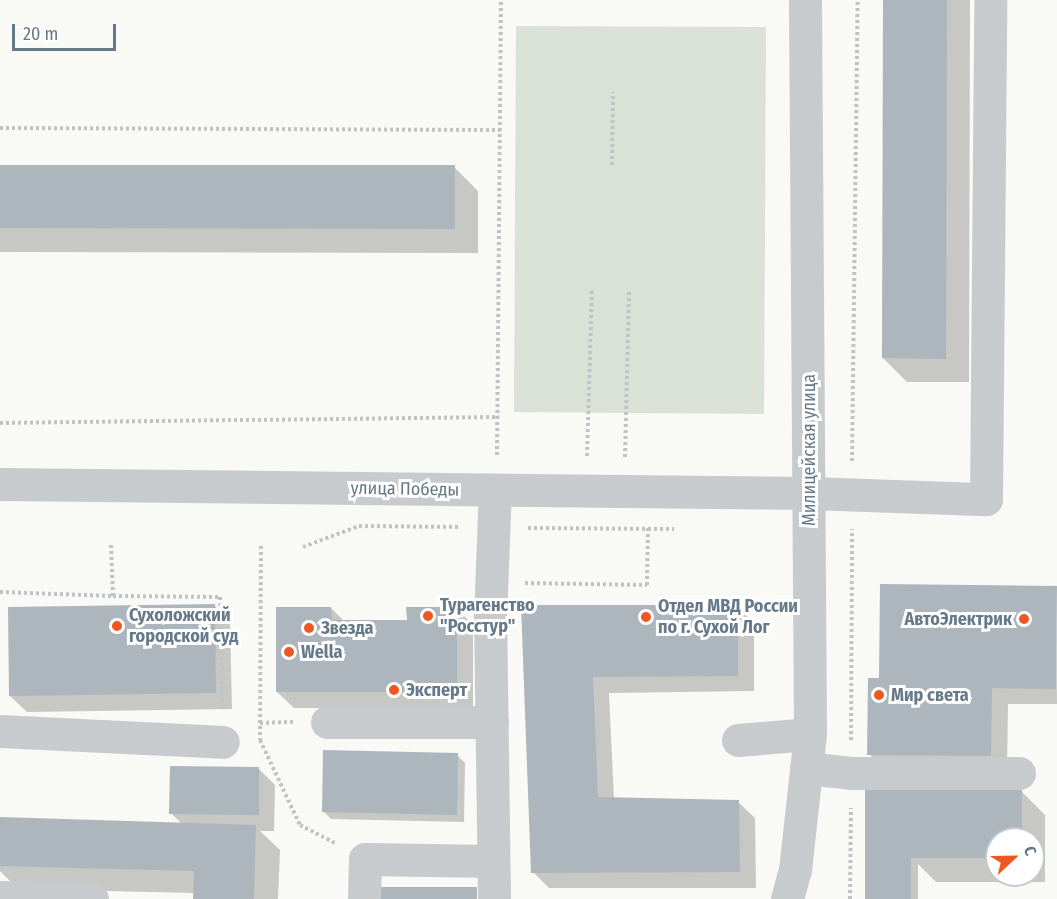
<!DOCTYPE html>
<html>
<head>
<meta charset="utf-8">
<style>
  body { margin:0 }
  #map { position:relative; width:1057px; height:899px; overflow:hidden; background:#f9f9f6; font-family:"Fira Sans Condensed",sans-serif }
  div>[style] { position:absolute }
  .green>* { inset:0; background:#dae1d7 }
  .shadow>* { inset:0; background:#0003 }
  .building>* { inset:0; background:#adb6bc }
  .path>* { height:4px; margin-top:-2px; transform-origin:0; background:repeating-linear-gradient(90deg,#c0c3c5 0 3px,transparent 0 6px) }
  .minor>* { height:33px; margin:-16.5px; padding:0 16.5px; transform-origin:16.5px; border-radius:16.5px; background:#c7cbce }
  .dots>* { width:16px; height:16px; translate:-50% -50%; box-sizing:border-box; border:3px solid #fff; border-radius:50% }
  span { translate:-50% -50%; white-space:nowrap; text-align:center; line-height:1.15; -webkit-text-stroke:6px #fff; paint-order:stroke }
  .street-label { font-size:18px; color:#667989 }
  .poi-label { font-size:18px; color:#667989; font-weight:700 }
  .left { translate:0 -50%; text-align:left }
  .right { translate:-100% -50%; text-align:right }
  .north { position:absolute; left:985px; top:827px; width:60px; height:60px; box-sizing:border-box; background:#fff; border:2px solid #c2c9d0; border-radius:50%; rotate:68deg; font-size:16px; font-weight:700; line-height:24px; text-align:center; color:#667989 }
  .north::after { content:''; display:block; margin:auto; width:21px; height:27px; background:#ee5722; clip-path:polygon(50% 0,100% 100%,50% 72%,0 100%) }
  .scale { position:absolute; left:12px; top:24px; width:104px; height:27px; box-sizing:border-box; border:3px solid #667989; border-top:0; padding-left:8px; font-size:18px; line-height:21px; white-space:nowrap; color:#667989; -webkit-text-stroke:4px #fff; paint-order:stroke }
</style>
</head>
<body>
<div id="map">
  <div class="green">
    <i style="clip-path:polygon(516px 26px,766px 27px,764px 414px,514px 412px)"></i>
  </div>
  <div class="shadow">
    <i style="clip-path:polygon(884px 0,970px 0,969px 382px,907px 382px,883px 358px)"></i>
    <i style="clip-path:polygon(0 166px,454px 167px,478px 191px,478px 253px,0 252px)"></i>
    <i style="clip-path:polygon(1056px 588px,1057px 704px,1008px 704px,1007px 772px,886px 771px,869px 754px,880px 680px)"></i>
    <i style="clip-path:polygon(214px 605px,230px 622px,232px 709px,27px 712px,10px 696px)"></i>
    <i style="clip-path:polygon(522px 607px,737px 607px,754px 623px,754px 691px,609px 693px,614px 799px,738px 802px,755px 818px,756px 888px,549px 888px,533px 872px)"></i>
    <i style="clip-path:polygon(331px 608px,344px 621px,408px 621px,456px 608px,473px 625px,473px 708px,294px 708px,277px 692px)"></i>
    <i style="clip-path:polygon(457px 755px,465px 763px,464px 822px,331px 819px,323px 811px)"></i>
    <i style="clip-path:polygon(259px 769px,275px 785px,274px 831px,260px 831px,280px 850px,278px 899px,194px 899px,194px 893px,18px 889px,0 871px,0 819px,182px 824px,171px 813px)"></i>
    <i style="clip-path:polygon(evenodd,867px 791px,1021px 791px,1045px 815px,1045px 882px,936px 882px,918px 864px,918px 899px,867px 899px,867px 791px,997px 839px,1033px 839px,1033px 875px,997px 875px,997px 839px)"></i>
  </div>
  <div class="building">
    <i style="clip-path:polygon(883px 0,947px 0,946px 359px,882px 358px)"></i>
    <i style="clip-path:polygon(0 165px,455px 165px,455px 229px,0 228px)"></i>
    <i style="clip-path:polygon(880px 584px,1057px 586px,1056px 689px,992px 688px,991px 756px,867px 755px,868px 678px,879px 678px)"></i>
    <i style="clip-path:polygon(215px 604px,216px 693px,9px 696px,8px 607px)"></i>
    <i style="clip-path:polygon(521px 605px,738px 605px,738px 676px,593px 677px,598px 797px,739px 800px,740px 872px,531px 873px)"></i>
    <i style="clip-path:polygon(276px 607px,331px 607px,332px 620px,407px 620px,406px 607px,457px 607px,457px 692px,276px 692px)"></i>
    <i style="clip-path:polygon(323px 750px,458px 753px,457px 815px,322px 812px)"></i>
    <i style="clip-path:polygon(170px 766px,259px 767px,259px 815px,169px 814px)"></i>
    <i style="clip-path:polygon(865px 790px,1022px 790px,1022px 839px,997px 839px,997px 858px,911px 858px,911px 899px,865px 899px)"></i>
    <i style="clip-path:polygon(0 817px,256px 825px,254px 899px,193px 899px,194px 871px,0 866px)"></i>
    <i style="clip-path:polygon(381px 887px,477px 887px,477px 899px,381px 899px)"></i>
  </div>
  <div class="path">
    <i style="left:0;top:128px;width:500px;rotate:0.23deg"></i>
    <i style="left:612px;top:165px;width:73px;rotate:-89.2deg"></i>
    <i style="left:0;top:423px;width:499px;rotate:-0.7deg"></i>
    <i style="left:497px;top:455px;width:455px;rotate:-89.5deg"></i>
    <i style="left:587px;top:456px;width:167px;rotate:-88.3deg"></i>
    <i style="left:625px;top:457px;width:167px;rotate:-88.6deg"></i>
    <i style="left:852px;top:461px;width:461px;rotate:-89.3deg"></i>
    <i style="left:528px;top:528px;width:146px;rotate:0.4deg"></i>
    <i style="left:261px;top:546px;width:194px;rotate:90.3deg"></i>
    <i style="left:260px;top:740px;width:94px;rotate:64.8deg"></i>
    <i style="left:300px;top:825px;width:42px;rotate:27.2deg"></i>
    <i style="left:303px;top:547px;width:60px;rotate:-20.6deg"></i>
    <i style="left:359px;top:526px;width:102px;rotate:0.6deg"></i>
    <i style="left:525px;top:583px;width:122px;rotate:0.9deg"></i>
    <i style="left:647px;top:585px;width:57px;rotate:-89deg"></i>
    <i style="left:0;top:592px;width:113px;rotate:2deg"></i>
    <i style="left:113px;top:596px;width:53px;rotate:-92.2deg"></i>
    <i style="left:113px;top:596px;width:107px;rotate:0.5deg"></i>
    <i style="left:220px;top:597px;width:110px;rotate:89deg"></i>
    <i style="left:260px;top:723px;width:35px;rotate:-2deg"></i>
    <i style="left:851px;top:740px;width:211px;rotate:-89.7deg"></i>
    <i style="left:850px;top:899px;width:91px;rotate:-89.4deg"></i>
  </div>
  <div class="minor">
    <i style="left:0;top:484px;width:810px;rotate:0.64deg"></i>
    <i style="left:810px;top:493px;width:176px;rotate:2deg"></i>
    <i style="left:986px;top:499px;width:499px;rotate:-89.5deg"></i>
    <i style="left:327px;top:722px;width:165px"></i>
    <i style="left:0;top:731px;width:223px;rotate:2.8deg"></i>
    <i style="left:738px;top:740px;width:72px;rotate:-4.8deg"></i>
    <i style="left:806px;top:768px;width:45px;rotate:6.3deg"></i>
    <i style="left:851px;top:773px;width:168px"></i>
    <i style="left:0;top:897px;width:92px;rotate:1.2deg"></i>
    <i style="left:364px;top:899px;width:40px;rotate:-88.6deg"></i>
    <i style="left:365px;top:859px;width:128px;rotate:0.9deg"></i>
    <i style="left:494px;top:899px;width:281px;rotate:-90.8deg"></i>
    <i style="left:490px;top:618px;width:128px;rotate:-87.8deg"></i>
    <i style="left:787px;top:899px;width:30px;rotate:-75deg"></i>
    <i style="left:795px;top:870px;width:137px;rotate:-83.7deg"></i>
    <i style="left:810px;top:734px;width:734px;rotate:-90.39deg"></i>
  </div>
  <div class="dots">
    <i style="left:428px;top:616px;background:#ee5722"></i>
    <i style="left:646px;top:617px;background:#ee5722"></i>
    <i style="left:1024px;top:619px;background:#ee5722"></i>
    <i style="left:117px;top:626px;background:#ee5722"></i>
    <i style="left:309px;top:628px;background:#ee5722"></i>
    <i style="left:289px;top:652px;background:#ee5722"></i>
    <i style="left:394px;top:690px;background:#ee5722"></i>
    <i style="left:879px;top:695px;background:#ee5722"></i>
  </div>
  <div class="street-label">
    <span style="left:809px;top:450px;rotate:-90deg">Милицейская улица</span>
    <span style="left:405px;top:489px;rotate:1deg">улица Победы</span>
  </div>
  <div class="poi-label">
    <span class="left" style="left:440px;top:616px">Турагенство<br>"Росстур"</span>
    <span class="left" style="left:658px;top:617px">Отдел МВД России<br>по г. Сухой Лог</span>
    <span class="left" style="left:129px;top:626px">Сухоложский<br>городской суд</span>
    <span class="right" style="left:1012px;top:619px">АвтоЭлектрик</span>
    <span class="left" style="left:321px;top:628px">Звезда</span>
    <span class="left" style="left:301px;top:652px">Wella</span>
    <span class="left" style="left:406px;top:690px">Эксперт</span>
    <span class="left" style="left:891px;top:695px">Мир света</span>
  </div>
  <div class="north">С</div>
  <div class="scale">20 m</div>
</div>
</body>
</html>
